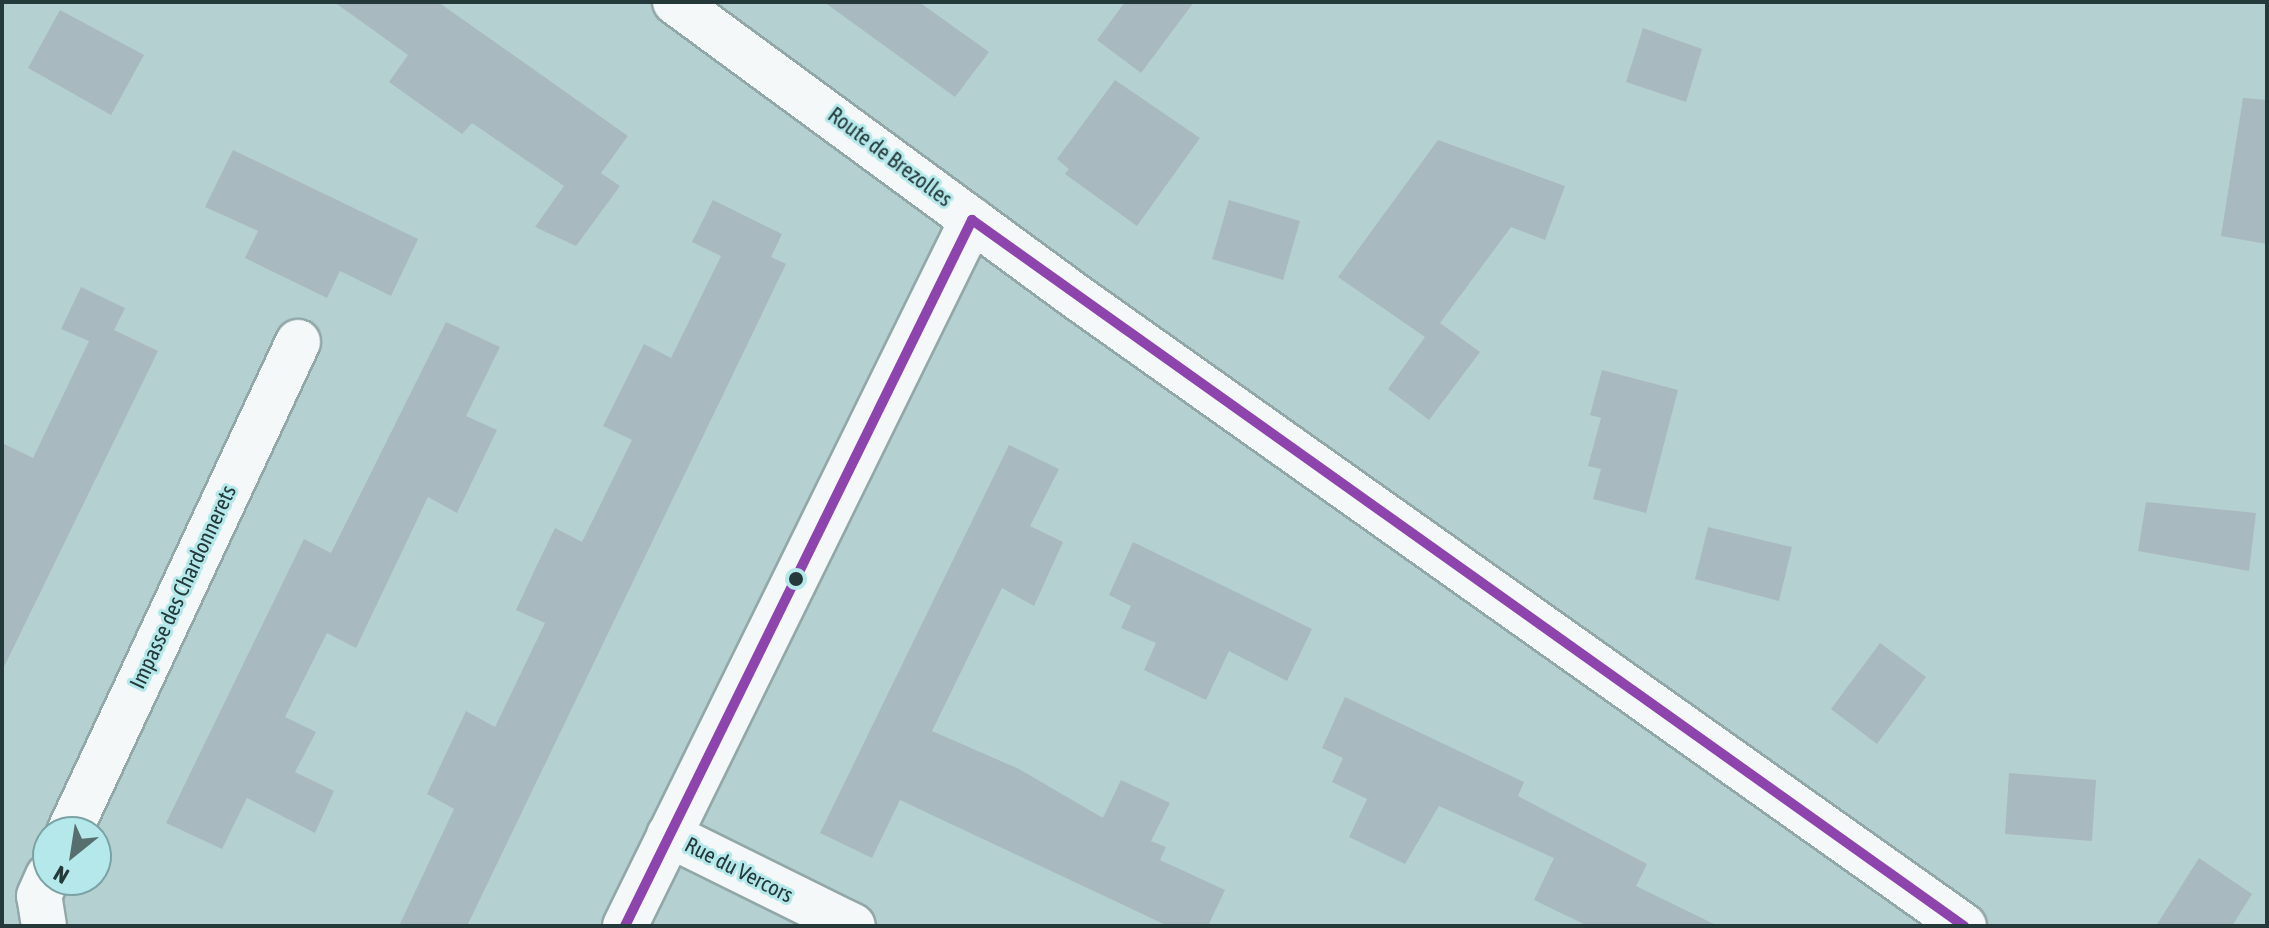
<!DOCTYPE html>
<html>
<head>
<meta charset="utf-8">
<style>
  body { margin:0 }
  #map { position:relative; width:2269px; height:928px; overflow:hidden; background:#b5d0d1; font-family:"Asap Condensed",sans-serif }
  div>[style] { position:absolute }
  .building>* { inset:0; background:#a9b9c0 }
  .roads { filter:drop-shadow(2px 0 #92a7a8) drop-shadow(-2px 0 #92a7a8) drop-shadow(0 2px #92a7a8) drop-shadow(0 -2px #92a7a8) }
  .minor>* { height:44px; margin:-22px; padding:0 22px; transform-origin:22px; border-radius:22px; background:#f4f8f8 }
  .major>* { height:44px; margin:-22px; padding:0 22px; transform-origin:22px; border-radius:22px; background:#f4f8f8 }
  .bus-1>* { height:10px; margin:-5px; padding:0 5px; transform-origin:5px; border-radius:5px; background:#8e44ad }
  .dots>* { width:22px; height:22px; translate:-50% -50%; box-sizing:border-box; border:4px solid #b5e8eb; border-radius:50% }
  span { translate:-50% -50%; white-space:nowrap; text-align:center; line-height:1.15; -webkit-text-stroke:6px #b5e8eb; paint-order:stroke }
  .street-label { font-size:22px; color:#24393a }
  .frame { position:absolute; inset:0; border:4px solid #24393a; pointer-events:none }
  .north { position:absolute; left:32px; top:816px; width:80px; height:80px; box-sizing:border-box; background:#b5e8eb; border:2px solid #7ba2a4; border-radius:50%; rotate:210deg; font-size:22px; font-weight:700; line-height:32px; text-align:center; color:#24393a }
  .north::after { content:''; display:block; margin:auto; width:28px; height:36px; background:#576e6f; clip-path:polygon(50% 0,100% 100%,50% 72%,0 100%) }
</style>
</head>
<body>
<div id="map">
  <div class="building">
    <i style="clip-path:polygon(334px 2px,438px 2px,628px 136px,601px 173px,620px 186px,576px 246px,535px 227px,564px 186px,472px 123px,462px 134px,389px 82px,408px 55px)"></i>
    <i style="clip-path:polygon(824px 2px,919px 2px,989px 52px,955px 97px)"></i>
    <i style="clip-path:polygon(1125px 2px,1194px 2px,1141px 73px,1097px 40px)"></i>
    <i style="clip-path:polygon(60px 10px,144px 55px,111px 115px,28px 68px)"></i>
    <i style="clip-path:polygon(1643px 28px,1702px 49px,1686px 102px,1626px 82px)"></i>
    <i style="clip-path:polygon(1115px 80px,1200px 138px,1137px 226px,1065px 174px,1069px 169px,1057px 159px)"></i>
    <i style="clip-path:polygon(2243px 98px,2267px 100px,2267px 244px,2221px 236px)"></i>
    <i style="clip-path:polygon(1438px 140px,1565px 186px,1545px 240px,1511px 227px,1440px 323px,1480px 352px,1429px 420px,1388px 389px,1425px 337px,1338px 277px)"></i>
    <i style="clip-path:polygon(233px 150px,418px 239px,391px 296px,340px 271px,327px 298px,245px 258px,258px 231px,205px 207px)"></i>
    <i style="clip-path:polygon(713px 200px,782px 234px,771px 257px,786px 264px,467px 926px,399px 926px,454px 809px,427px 794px,466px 711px,495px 727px,545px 623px,516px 610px,536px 567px,555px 528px,582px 542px,632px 440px,603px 426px,644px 344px,671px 358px,721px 256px,692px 242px)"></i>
    <i style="clip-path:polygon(1229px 200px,1300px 221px,1283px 280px,1212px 259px)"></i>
    <i style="clip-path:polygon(81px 287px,125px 308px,114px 330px,158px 351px,2px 671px,2px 443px,33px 458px,89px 341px,61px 329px)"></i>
    <i style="clip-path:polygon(446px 322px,500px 347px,466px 416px,497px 430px,457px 513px,428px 497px,356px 648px,327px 633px,285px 717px,316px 732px,295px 772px,334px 791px,315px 833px,247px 798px,222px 849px,166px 823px,304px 539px,331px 553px)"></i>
    <i style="clip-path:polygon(1602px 370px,1678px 390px,1646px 513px,1593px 499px,1601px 469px,1588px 466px,1601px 418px,1590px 415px)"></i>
    <i style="clip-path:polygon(1009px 445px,1059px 469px,1030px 526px,1063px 542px,1034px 606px,1002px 588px,932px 731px,1019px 769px,1103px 818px,1121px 780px,1170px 803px,1151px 841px,1166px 847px,1160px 860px,1225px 890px,1208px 926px,1168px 926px,900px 800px,872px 858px,820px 833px)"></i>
    <i style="clip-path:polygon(2146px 502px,2256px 513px,2249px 571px,2138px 551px)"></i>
    <i style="clip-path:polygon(1708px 527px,1792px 547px,1779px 601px,1695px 579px)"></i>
    <i style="clip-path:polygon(1133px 542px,1312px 629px,1287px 681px,1229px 651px,1206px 700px,1144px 670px,1156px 643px,1121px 628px,1131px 606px,1109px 595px)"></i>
    <i style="clip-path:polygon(1880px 643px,1926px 677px,1877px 744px,1831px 709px)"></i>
    <i style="clip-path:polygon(1345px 697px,1524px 782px,1518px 796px,1647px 864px,1636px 886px,1718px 926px,1588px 926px,1534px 900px,1554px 858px,1439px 806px,1405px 864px,1349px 837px,1367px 799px,1332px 782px,1343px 758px,1322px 748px)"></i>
    <i style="clip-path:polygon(2009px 773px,2096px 780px,2092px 841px,2005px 834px)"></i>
    <i style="clip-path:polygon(2199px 858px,2252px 894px,2232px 926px,2156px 926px)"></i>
  </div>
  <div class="roads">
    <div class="minor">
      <i style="left:69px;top:832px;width:541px;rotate:-64.95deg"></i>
      <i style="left:669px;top:835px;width:205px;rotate:26.3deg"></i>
      <i style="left:44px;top:926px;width:30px;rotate:-99deg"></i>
      <i style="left:39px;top:896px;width:22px;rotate:-66deg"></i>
      <i style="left:625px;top:926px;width:787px;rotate:-63.83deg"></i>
    </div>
    <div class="major">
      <i style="left:675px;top:2px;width:500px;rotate:36.3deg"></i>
      <i style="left:1078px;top:298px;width:1086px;rotate:35.33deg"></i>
    </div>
  </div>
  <div class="bus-1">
    <i style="left:972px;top:220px;width:1218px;rotate:35.44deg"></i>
    <i style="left:625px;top:926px;width:787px;rotate:-63.83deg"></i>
  </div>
  <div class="dots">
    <i style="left:796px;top:579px;background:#24393a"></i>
  </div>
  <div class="street-label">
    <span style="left:890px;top:157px;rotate:37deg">Route de Brezolles</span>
    <span style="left:183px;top:587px;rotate:-65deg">Impasse des Chardonnerets</span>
    <span style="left:739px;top:870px;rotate:27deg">Rue du Vercors</span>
  </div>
  <div class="frame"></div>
  <div class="north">N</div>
</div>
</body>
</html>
